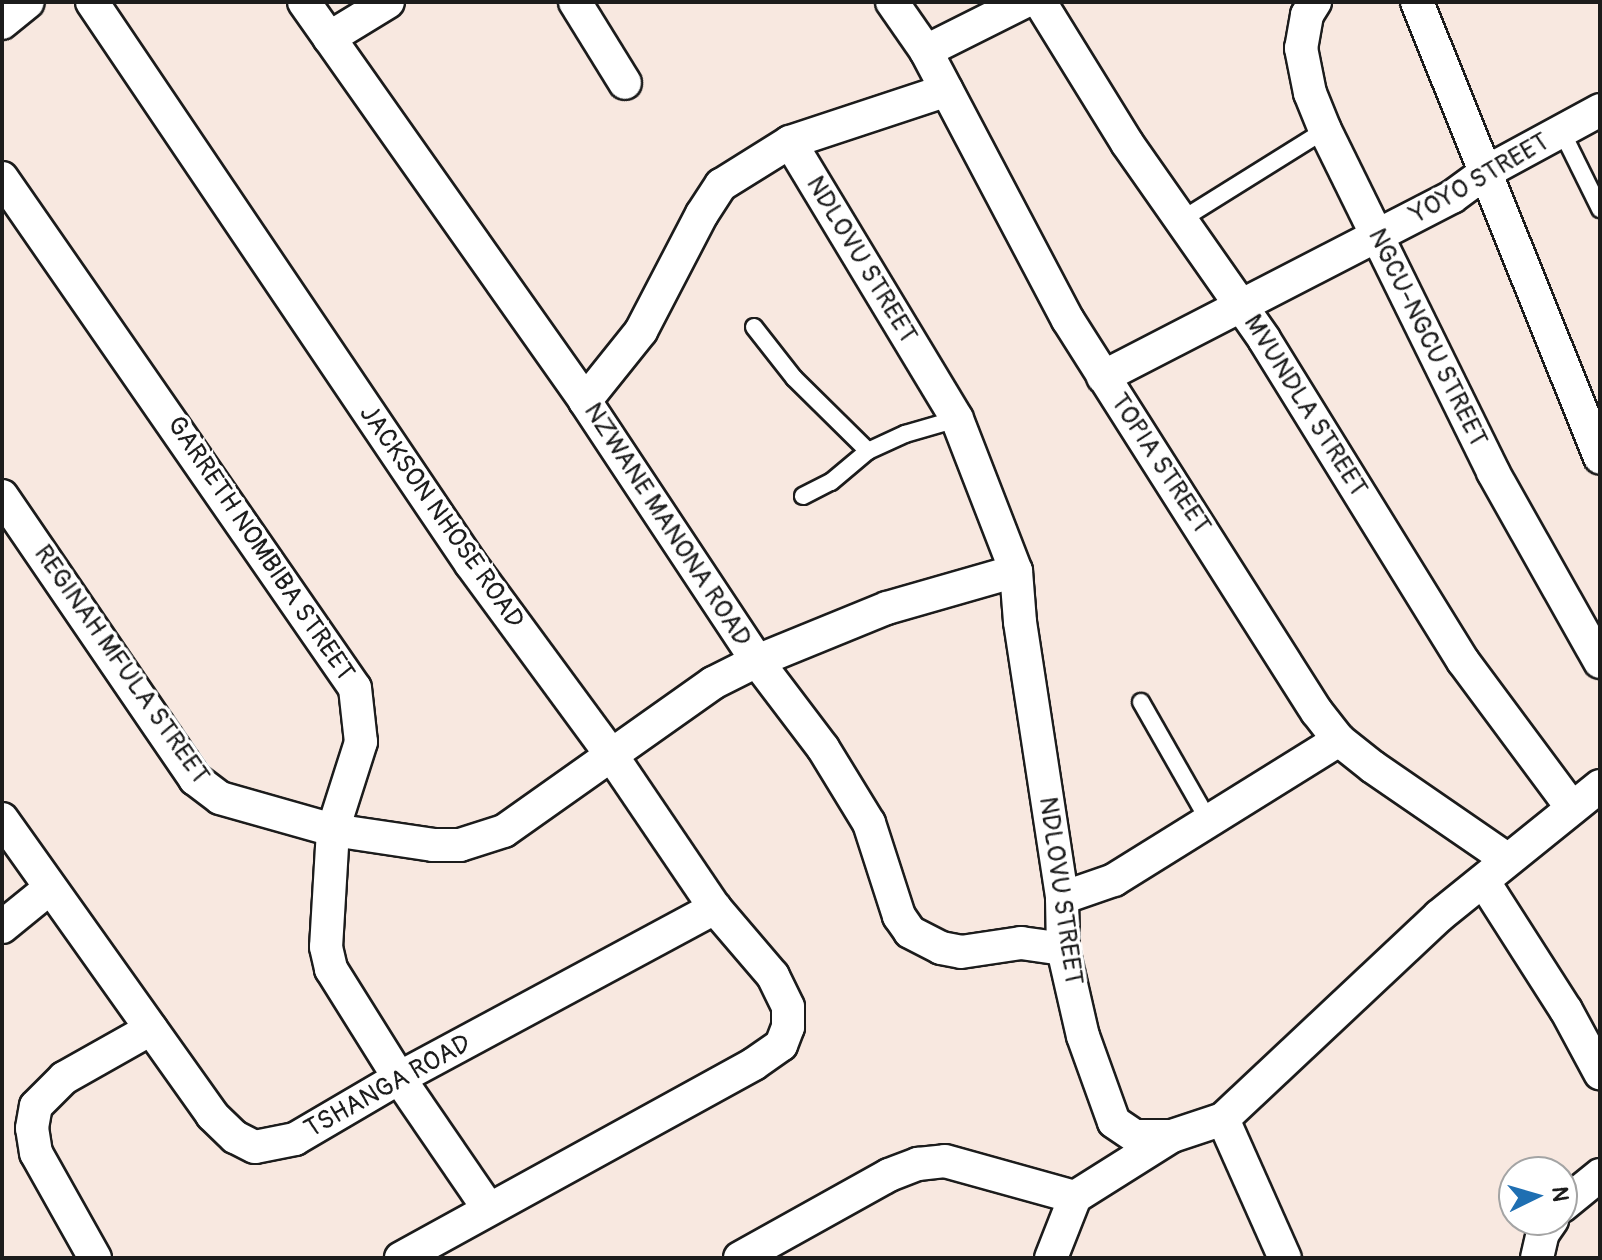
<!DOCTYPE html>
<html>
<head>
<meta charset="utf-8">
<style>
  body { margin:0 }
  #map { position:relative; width:1602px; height:1260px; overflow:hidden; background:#f8e8e0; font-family:Pangolin,sans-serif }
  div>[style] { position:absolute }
  .roads { filter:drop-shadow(2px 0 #1c1c1c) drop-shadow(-2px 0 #1c1c1c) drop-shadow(0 2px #1c1c1c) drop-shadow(0 -2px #1c1c1c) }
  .service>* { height:16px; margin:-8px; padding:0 8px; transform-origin:8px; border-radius:8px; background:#fff }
  .minor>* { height:32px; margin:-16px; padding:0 16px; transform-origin:16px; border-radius:16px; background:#fff }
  span { translate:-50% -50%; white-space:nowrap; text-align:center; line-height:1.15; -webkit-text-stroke:7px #fff; paint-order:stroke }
  .street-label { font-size:26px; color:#1c1c1c }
  .frame { position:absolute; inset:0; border:4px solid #1c1c1c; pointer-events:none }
  .north { position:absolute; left:1498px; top:1156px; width:80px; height:80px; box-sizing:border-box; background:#fff; border:2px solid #a4a4a4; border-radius:50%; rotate:85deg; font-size:22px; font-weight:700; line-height:32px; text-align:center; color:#1c1c1c }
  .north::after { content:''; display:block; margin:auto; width:28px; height:36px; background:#1f6fb2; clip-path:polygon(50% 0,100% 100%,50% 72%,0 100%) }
</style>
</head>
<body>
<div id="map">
  <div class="roads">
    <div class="service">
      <i style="left:1562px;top:132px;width:86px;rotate:63.7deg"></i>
      <i style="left:1181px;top:220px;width:170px;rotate:-32deg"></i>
      <i style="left:754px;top:327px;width:65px;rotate:51.9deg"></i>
      <i style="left:794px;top:378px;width:104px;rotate:44.6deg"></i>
      <i style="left:803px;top:496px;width:31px;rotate:-27deg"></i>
      <i style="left:831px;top:482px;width:48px;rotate:-40deg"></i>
      <i style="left:868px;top:451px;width:41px;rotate:-24.7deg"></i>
      <i style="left:905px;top:434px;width:54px;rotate:-16.1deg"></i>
      <i style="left:1141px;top:702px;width:137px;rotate:60.3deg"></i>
    </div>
    <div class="minor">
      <i style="left:92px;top:2px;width:678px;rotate:56.01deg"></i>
      <i style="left:471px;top:564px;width:235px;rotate:53.7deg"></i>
      <i style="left:610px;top:753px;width:187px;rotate:55.9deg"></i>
      <i style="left:715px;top:908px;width:89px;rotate:49.5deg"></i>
      <i style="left:773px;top:976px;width:34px;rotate:64deg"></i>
      <i style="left:788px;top:1007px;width:20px;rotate:90deg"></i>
      <i style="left:788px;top:1027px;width:19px;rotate:111deg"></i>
      <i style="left:781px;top:1045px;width:33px;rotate:145deg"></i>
      <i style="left:754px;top:1064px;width:403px;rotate:151.2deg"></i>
      <i style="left:304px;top:2px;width:488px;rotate:54.8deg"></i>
      <i style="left:585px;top:401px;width:312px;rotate:56.5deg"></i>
      <i style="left:757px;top:661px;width:109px;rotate:52.8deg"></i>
      <i style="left:823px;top:748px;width:88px;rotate:58.5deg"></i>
      <i style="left:869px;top:823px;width:98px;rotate:72.1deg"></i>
      <i style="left:899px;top:916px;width:19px;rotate:55deg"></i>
      <i style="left:910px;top:932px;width:35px;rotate:27deg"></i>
      <i style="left:941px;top:948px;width:20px;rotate:11deg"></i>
      <i style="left:961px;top:952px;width:61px;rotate:-8.5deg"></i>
      <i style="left:1021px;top:943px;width:42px;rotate:8.1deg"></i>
      <i style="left:575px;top:2px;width:95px;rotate:58.3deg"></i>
      <i style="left:892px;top:2px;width:60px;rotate:55.2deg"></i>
      <i style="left:926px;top:51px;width:304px;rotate:62.2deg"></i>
      <i style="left:1068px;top:320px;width:464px;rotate:57.6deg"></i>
      <i style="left:1317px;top:712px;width:36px;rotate:52deg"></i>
      <i style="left:1339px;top:740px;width:43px;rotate:38.5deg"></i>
      <i style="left:1373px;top:767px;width:163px;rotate:34.5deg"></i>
      <i style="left:1040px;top:2px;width:166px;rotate:58.3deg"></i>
      <i style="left:1127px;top:143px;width:239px;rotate:55deg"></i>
      <i style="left:1264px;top:339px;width:379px;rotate:58.3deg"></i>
      <i style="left:1463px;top:661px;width:183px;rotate:53.4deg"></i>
      <i style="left:1315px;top:2px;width:15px;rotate:122deg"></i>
      <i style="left:1307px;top:15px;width:34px;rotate:100deg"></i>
      <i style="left:1301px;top:48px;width:46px;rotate:78.7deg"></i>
      <i style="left:1310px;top:93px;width:40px;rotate:68deg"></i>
      <i style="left:1325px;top:130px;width:381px;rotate:63.8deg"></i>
      <i style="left:1493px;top:472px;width:218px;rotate:60.6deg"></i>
      <i style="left:1417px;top:2px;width:491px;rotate:68.1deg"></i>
      <i style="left:2px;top:23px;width:33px;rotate:-39deg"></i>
      <i style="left:329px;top:38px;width:69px;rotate:-31.4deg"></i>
      <i style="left:926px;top:51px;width:110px;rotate:-26.6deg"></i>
      <i style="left:790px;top:142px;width:323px;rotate:58.9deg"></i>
      <i style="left:957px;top:419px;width:163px;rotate:68.8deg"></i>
      <i style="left:1016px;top:571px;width:51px;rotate:85.5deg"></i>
      <i style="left:1020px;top:622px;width:279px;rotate:81.3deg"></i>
      <i style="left:1062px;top:898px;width:51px;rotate:88.9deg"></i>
      <i style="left:1063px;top:949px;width:89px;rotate:77.1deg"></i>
      <i style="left:1083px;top:1036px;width:91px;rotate:70.2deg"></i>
      <i style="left:1114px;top:1122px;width:25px;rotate:34deg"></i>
      <i style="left:1135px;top:1136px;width:37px"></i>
      <i style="left:1172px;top:1136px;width:54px;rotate:-18.4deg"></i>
      <i style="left:1223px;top:1119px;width:296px;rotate:-43.2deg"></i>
      <i style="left:1439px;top:916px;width:207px;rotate:-38.9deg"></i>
      <i style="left:2px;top:178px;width:620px;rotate:55.31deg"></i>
      <i style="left:355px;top:688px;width:54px;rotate:83.7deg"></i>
      <i style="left:361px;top:742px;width:92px;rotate:107.7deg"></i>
      <i style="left:333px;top:830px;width:117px;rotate:93.4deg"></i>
      <i style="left:326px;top:947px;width:23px;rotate:77deg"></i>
      <i style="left:331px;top:969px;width:128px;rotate:58deg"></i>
      <i style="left:399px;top:1078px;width:158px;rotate:55.6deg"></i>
      <i style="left:1103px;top:377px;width:393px;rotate:-27.3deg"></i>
      <i style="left:1452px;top:197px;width:42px;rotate:-36.3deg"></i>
      <i style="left:1486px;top:172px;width:130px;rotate:-28.5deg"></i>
      <i style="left:585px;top:401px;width:90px;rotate:-51.3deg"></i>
      <i style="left:641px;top:331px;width:132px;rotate:-62.5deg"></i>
      <i style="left:702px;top:214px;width:35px;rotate:-57deg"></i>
      <i style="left:721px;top:185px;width:81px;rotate:-31.9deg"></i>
      <i style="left:790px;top:142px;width:165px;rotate:-18.3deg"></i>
      <i style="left:2px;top:496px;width:343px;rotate:55.7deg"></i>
      <i style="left:195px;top:779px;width:31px;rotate:37deg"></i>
      <i style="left:220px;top:798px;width:117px;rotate:15.8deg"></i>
      <i style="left:333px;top:830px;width:101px;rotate:8.5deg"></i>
      <i style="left:433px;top:845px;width:27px"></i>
      <i style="left:460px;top:845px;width:46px;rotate:-17.7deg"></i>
      <i style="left:504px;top:831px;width:256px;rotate:-35.3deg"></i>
      <i style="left:713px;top:683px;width:49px;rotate:-26.6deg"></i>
      <i style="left:757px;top:661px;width:140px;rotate:-22.2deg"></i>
      <i style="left:887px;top:608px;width:134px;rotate:-16deg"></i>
      <i style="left:2px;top:819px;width:363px;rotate:54.6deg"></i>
      <i style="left:212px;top:1115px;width:32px;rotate:44deg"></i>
      <i style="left:235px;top:1137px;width:22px;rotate:27deg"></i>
      <i style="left:255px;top:1147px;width:41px;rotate:-11.3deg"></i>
      <i style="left:295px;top:1139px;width:121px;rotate:-30.4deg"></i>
      <i style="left:399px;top:1078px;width:359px;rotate:-28.3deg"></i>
      <i style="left:1484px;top:882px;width:152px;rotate:57.4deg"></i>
      <i style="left:1566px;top:1010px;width:72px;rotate:61.6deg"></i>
      <i style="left:1062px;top:898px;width:55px;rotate:-19.1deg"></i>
      <i style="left:1114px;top:880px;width:265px;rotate:-31.9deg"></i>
      <i style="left:2px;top:927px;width:62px;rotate:-39.1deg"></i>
      <i style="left:1223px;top:1119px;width:152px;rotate:66deg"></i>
      <i style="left:1562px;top:1206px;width:49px;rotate:-39.2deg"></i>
      <i style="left:95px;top:1258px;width:120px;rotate:-119.3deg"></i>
      <i style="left:36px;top:1153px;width:25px;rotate:-99deg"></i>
      <i style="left:32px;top:1128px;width:22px;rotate:-80deg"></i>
      <i style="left:36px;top:1106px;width:40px;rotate:-45deg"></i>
      <i style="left:64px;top:1078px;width:100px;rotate:-29.4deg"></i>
      <i style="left:740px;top:1258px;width:171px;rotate:-29.1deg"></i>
      <i style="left:889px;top:1175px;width:31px;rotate:-21deg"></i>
      <i style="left:918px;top:1164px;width:27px;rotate:-6deg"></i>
      <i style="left:945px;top:1161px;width:135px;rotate:15.5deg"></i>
      <i style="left:1051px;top:1258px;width:66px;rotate:-68.5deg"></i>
      <i style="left:1075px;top:1197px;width:115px;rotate:-32.2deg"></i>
      <i style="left:1537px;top:1258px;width:26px;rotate:-77deg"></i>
      <i style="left:1543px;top:1233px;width:16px;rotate:-55deg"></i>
    </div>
  </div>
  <div class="street-label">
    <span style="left:1480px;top:179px;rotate:-30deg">YOYO STREET</span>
    <span style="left:861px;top:260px;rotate:59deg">NDLOVU STREET</span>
    <span style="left:1427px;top:338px;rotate:64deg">NGCU-NGCU STREET</span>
    <span style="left:1305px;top:406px;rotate:58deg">MVUNDLA STREET</span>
    <span style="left:1160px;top:464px;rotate:57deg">TOPIA STREET</span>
    <span style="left:441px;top:517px;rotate:55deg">JACKSON NHOSE ROAD</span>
    <span style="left:667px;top:525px;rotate:57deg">NZWANE MANONA ROAD</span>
    <span style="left:260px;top:549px;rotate:56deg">GARRETH NOMBIBA STREET</span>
    <span style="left:121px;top:665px;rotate:55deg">REGINAH MFULA STREET</span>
    <span style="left:1060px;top:891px;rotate:82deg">NDLOVU STREET</span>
    <span style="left:388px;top:1087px;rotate:-29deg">TSHANGA ROAD</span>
  </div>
  <div class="frame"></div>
  <div class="north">N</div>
</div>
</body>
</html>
